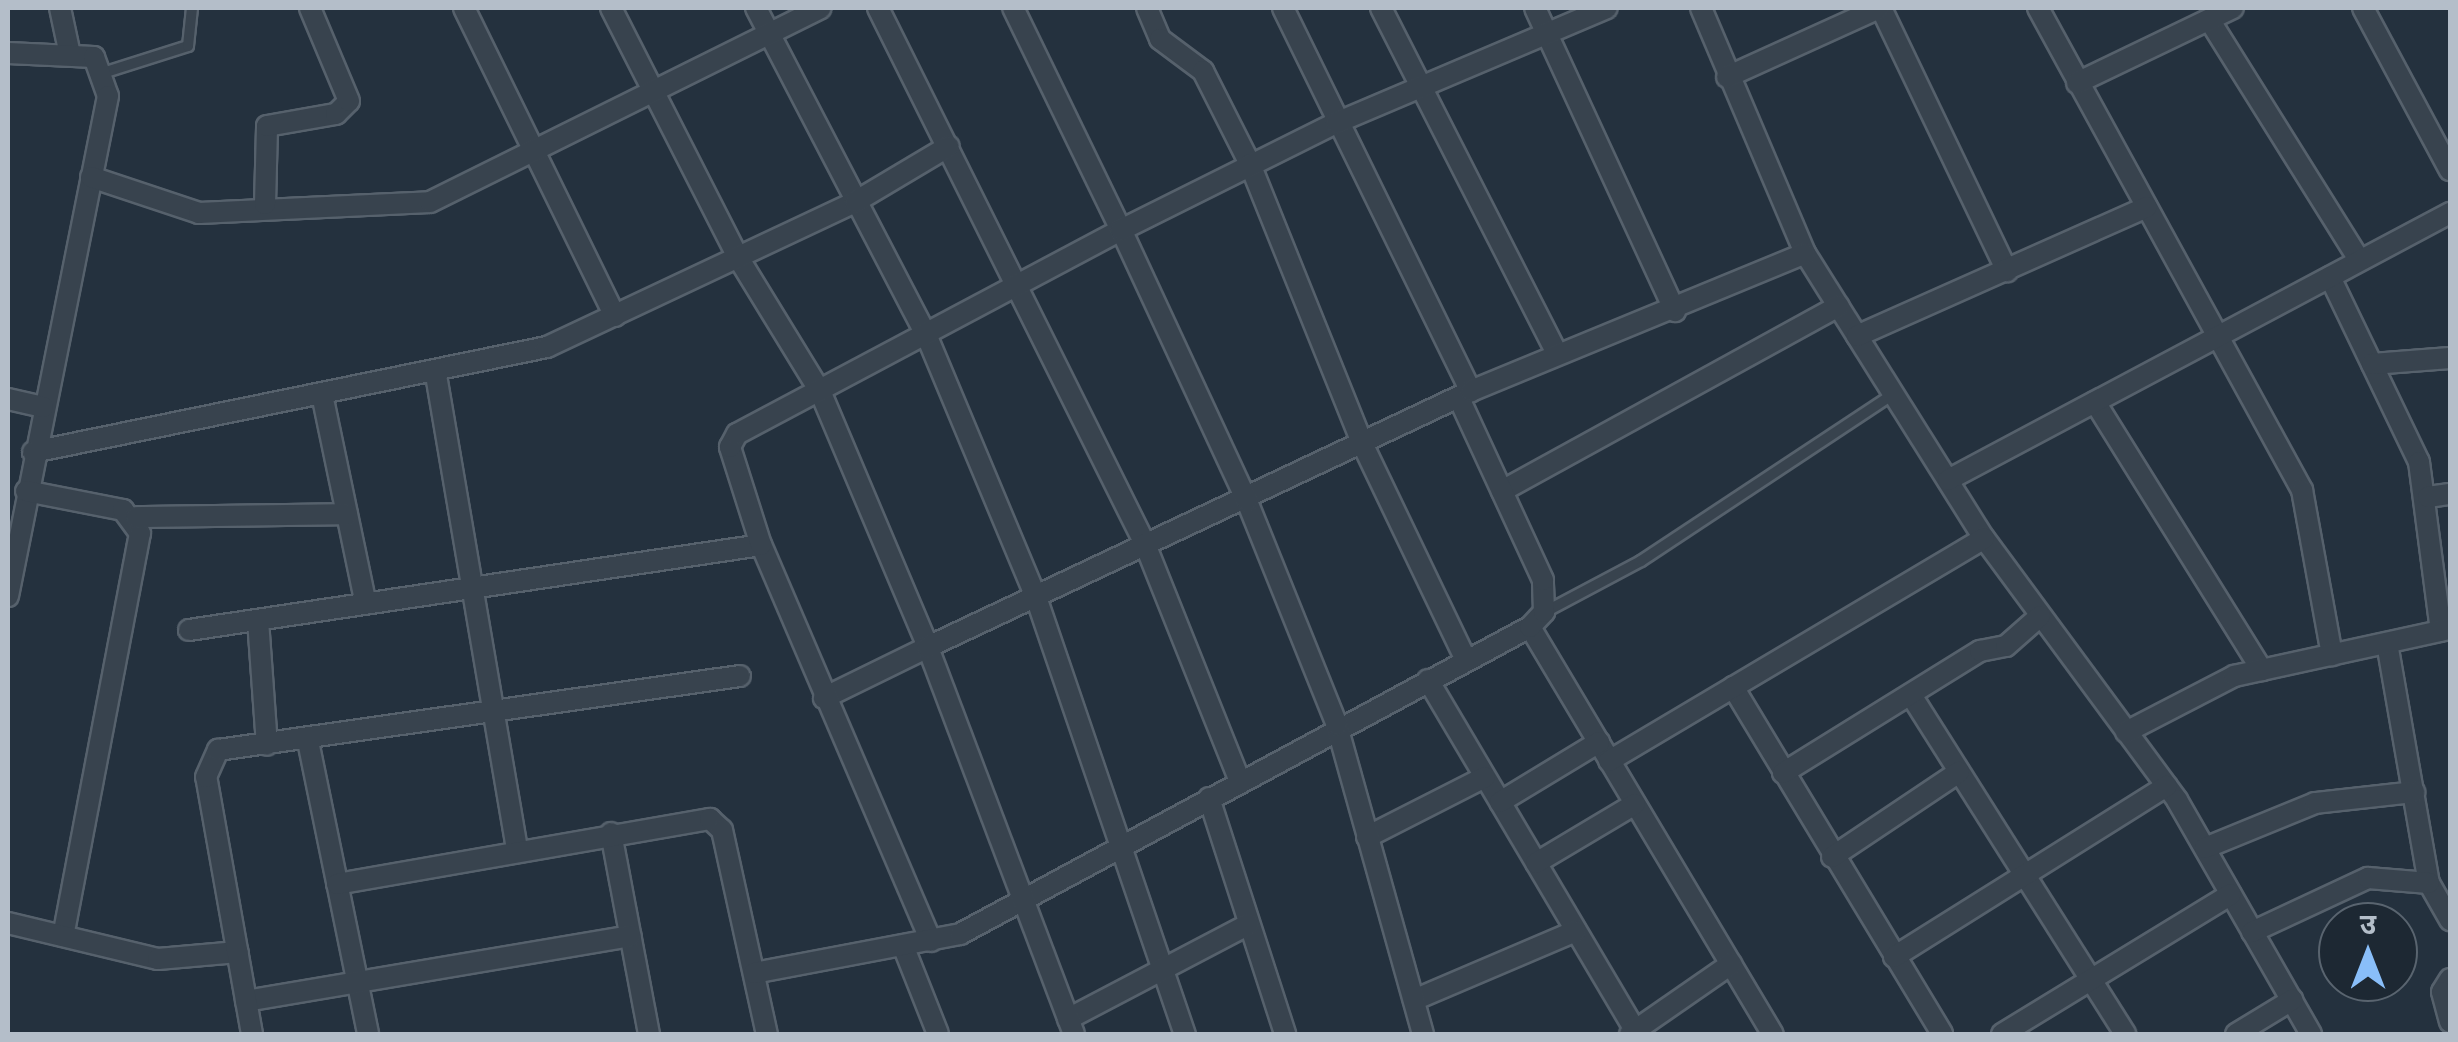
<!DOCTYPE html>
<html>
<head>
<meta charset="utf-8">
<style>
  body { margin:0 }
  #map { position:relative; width:2458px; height:1042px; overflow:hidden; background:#24313e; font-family:Figtree,"Noto Sans Devanagari",sans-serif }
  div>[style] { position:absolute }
  .roads { filter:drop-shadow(2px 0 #56616c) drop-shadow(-2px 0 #56616c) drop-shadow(0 2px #56616c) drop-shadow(0 -2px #56616c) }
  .service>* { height:10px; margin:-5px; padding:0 5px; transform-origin:5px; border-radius:5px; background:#38434e }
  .minor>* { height:20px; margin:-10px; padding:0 10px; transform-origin:10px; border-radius:10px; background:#38434e }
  span { translate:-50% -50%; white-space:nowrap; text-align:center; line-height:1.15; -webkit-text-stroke:8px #1d2833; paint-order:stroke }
  .frame { position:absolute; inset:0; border:10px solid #b4bec9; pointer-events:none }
  .north { position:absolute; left:2318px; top:902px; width:100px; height:100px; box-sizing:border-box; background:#1d2833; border:2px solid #59646f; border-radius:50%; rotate:0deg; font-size:28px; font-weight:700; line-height:40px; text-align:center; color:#b4bec9 }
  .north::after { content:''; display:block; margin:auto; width:35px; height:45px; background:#89bef9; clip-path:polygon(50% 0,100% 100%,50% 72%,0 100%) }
</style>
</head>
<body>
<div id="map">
  <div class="roads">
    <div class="service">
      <i style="left:106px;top:72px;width:86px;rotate:-17.6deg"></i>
      <i style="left:188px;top:46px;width:38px;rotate:-84deg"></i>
      <i style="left:1545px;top:612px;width:109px;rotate:-28deg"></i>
      <i style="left:1641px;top:561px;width:302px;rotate:-33.5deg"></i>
    </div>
    <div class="minor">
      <i style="left:60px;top:8px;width:43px;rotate:77.9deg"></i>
      <i style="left:464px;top:8px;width:343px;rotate:63.9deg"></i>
      <i style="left:611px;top:8px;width:282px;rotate:63deg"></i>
      <i style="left:739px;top:259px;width:155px;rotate:58.5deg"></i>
      <i style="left:820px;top:391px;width:278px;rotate:67.1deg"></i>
      <i style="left:928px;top:647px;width:116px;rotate:153.9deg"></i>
      <i style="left:756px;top:8px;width:373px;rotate:62.5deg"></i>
      <i style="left:928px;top:339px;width:280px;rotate:67.3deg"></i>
      <i style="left:1036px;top:597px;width:462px;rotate:71.2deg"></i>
      <i style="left:878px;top:8px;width:599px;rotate:63.52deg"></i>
      <i style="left:1145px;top:544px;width:253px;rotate:68.2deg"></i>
      <i style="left:1147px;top:8px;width:34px;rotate:67deg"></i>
      <i style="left:1160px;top:39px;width:54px;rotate:36.7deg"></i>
      <i style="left:1203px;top:71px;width:104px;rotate:63.2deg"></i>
      <i style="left:1250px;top:164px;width:301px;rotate:68.1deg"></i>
      <i style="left:1362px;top:443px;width:241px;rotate:64.4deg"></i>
      <i style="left:1283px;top:8px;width:427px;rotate:63.9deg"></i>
      <i style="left:1381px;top:8px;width:388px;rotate:63deg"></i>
      <i style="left:1535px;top:8px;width:334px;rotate:65.2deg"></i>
      <i style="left:1701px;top:8px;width:266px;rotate:67deg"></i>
      <i style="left:1805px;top:253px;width:337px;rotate:57.9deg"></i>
      <i style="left:1984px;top:538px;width:325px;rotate:53.6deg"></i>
      <i style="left:2177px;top:800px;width:270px;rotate:60.2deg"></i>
      <i style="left:1881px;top:8px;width:292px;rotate:64.4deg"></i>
      <i style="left:2038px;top:8px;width:550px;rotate:61.29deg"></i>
      <i style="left:2302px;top:490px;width:168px;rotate:79.7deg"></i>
      <i style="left:2363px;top:8px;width:184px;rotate:61.8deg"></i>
      <i style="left:2210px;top:21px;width:279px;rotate:58deg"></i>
      <i style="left:8px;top:53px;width:86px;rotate:2.7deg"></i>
      <i style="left:94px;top:57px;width:41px;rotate:70.3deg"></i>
      <i style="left:108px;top:96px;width:510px;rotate:101.31deg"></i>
      <i style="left:1727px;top:77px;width:167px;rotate:-24.4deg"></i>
      <i style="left:2077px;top:83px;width:173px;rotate:-25.7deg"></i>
      <i style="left:91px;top:177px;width:114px;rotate:18.4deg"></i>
      <i style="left:199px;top:213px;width:231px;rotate:-2.7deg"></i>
      <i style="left:430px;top:202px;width:436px;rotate:-26.4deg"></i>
      <i style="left:265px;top:204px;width:78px;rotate:-88.5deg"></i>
      <i style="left:267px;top:126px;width:70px;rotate:-9.9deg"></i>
      <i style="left:336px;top:114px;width:18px;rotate:-45deg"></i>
      <i style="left:349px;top:101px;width:101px;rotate:-112.8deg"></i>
      <i style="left:2330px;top:277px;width:205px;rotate:64.3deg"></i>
      <i style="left:2419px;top:462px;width:170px;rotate:82.6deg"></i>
      <i style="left:1857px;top:336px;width:317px;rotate:-24deg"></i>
      <i style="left:2372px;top:364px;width:78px;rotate:-4.4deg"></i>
      <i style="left:436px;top:375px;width:482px;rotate:80.3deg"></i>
      <i style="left:8px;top:399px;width:36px;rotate:13deg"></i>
      <i style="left:323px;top:399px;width:209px;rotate:78.2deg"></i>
      <i style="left:2095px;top:402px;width:316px;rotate:58.1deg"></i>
      <i style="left:33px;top:452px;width:525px;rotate:-11.55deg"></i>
      <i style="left:547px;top:347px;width:340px;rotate:-25.2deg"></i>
      <i style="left:855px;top:202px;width:109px;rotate:-30.8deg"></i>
      <i style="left:1948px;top:480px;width:569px;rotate:-28.01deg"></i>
      <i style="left:26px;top:491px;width:99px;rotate:11.1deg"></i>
      <i style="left:123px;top:510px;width:29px;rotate:54deg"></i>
      <i style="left:140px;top:533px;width:410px;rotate:100.8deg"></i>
      <i style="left:1502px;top:491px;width:384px;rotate:-28.8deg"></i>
      <i style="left:2428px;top:497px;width:22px;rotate:-8deg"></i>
      <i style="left:136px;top:517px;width:211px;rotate:-0.8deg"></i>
      <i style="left:258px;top:620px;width:125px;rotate:85.9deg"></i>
      <i style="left:1530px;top:627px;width:474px;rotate:59.2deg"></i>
      <i style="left:189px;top:630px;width:578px;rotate:-8.45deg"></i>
      <i style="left:2387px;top:643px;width:244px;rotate:80.1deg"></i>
      <i style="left:2429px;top:883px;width:43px;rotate:60.4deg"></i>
      <i style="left:1428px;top:680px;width:411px;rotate:59.4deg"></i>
      <i style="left:1733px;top:687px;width:405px;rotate:58.9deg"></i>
      <i style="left:1911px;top:695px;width:401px;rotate:57.7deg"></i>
      <i style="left:2126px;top:732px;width:122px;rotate:-27.4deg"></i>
      <i style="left:2234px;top:676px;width:221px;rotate:-12.3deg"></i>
      <i style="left:308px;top:741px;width:299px;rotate:78.4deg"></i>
      <i style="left:1609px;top:761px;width:436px;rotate:-30.7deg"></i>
      <i style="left:1783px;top:773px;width:232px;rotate:-31.8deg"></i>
      <i style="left:1980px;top:651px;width:26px;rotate:-11deg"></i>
      <i style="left:2006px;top:646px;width:45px;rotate:-41.4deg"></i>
      <i style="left:1209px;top:798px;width:248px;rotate:72.1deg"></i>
      <i style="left:1500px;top:802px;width:116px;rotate:-31.2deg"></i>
      <i style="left:611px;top:833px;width:205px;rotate:79.3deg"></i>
      <i style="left:1367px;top:837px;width:132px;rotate:-27deg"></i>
      <i style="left:2205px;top:848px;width:119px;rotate:-22.2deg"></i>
      <i style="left:2315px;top:803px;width:100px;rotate:-6.3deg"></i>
      <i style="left:1832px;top:857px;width:153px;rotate:-33.8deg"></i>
      <i style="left:1536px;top:863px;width:115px;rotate:-30.8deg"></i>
      <i style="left:337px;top:884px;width:379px;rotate:-9.9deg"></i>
      <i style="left:710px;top:819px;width:16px;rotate:43deg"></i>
      <i style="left:722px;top:830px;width:209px;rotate:77.6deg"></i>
      <i style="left:8px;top:923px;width:154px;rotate:13.5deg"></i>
      <i style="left:158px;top:959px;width:80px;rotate:-5deg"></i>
      <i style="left:2252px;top:932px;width:128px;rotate:-25deg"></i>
      <i style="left:2368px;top:878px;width:61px;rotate:4.7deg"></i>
      <i style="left:931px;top:941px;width:431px;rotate:-113.2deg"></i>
      <i style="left:761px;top:545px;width:103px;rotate:-107.6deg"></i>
      <i style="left:730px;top:447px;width:15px;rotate:-62deg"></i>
      <i style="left:737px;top:434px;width:435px;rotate:-28deg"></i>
      <i style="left:1121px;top:230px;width:247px;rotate:-115.9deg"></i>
      <i style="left:904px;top:948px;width:92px;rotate:68.4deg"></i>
      <i style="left:1894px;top:957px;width:322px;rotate:-32.1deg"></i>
      <i style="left:754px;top:973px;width:210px;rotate:-10.7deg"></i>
      <i style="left:960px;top:934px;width:647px;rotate:-28.31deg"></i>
      <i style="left:1530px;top:627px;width:21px;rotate:-47deg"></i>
      <i style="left:1544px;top:612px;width:32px;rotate:-92deg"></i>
      <i style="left:1543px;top:580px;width:200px;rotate:-114.8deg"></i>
      <i style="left:2450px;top:979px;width:15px;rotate:122deg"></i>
      <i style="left:2442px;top:992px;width:31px;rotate:75deg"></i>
      <i style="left:1414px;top:1000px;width:176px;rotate:-23.1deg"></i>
      <i style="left:246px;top:1001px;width:390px;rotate:-9.6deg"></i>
      <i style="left:1068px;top:1019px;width:204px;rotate:-27.7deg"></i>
      <i style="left:252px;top:1034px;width:261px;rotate:-100.1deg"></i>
      <i style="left:206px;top:777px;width:30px;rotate:-66deg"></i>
      <i style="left:218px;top:750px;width:527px;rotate:-8.07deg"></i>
      <i style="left:1074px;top:1034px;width:414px;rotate:-110.7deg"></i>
      <i style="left:928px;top:647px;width:600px;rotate:-25.24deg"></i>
      <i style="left:1471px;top:391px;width:361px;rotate:-22.4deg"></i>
      <i style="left:1423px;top:1034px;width:321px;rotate:-105.6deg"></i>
      <i style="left:1337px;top:725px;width:241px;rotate:-111.9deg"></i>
      <i style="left:1247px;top:501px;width:299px;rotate:-114.9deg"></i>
      <i style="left:1121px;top:230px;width:240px;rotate:-26.5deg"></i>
      <i style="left:1336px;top:123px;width:294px;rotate:-23deg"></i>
      <i style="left:1630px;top:1034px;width:123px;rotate:-34.7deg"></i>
      <i style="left:2002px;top:1034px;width:268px;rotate:-31.4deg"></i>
      <i style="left:2236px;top:1034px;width:66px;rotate:-31.3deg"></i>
    </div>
  </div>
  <div class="frame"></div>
  <div class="north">उ</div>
</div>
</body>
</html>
